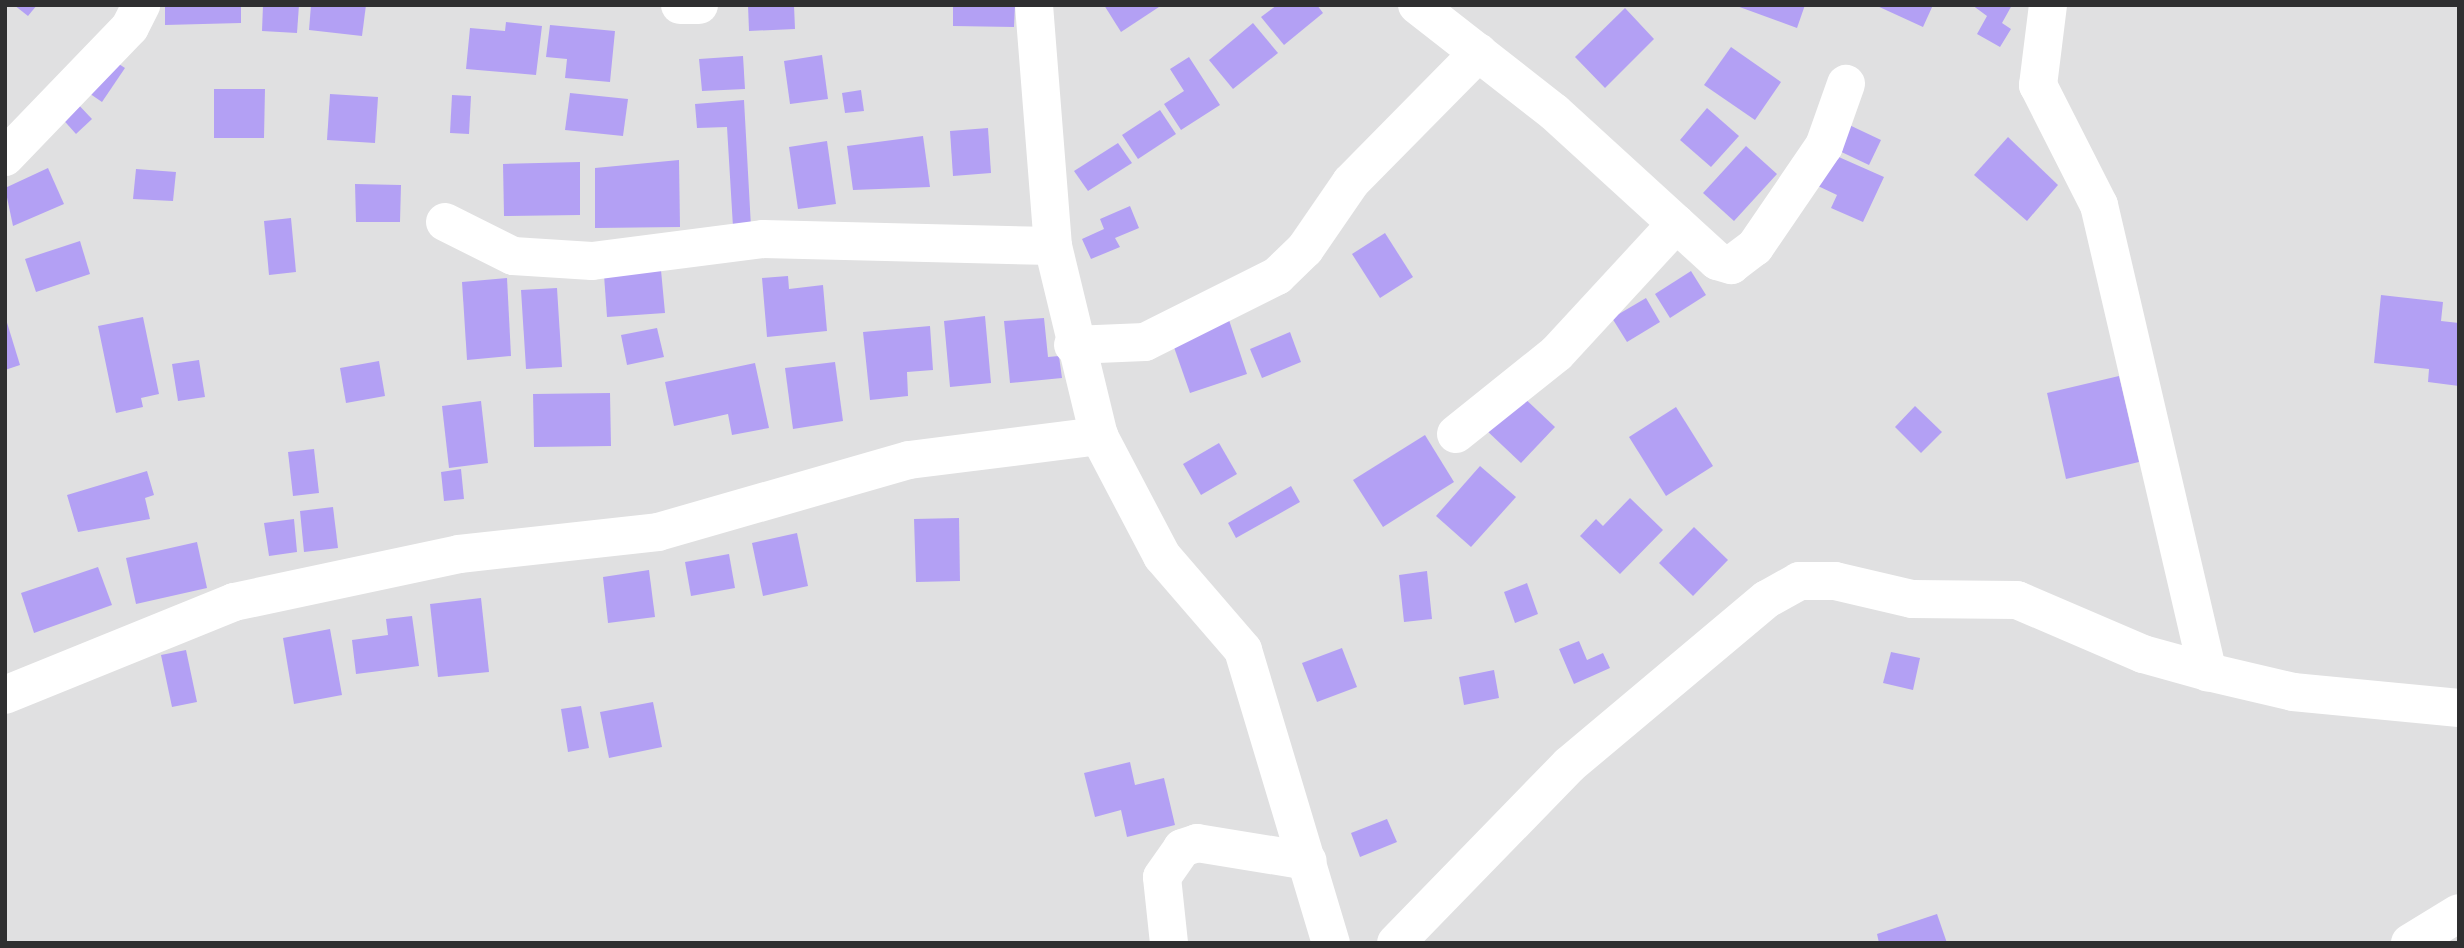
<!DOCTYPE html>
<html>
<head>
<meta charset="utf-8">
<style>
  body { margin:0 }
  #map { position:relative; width:2464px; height:948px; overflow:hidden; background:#e0e0e1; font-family:Karla,sans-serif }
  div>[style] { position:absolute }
  .building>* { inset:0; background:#b3a0f4 }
  .minor>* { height:38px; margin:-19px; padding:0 19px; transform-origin:19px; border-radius:19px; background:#fff }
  span { translate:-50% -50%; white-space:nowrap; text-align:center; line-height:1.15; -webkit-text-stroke:5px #e0e0e1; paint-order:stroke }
  .frame { position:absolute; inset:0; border:7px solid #2f2f30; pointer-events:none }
</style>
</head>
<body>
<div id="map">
  <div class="building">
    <i style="clip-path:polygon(14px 5px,37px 5px,28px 16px)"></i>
    <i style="clip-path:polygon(165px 5px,241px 5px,241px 23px,165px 25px)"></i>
    <i style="clip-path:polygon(263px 5px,299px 5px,297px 33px,262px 31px)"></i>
    <i style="clip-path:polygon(311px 5px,366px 5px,362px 36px,309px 30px)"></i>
    <i style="clip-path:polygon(748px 5px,794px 5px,795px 29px,749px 31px)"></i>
    <i style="clip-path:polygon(953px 5px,1015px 5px,1014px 27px,953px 26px)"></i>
    <i style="clip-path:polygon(1104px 5px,1162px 5px,1121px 32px)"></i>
    <i style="clip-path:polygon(1277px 5px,1317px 5px,1323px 13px,1284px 45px,1261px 17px)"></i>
    <i style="clip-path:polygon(1734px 5px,1805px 5px,1797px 28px)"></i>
    <i style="clip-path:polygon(1875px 5px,1933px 5px,1923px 27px)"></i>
    <i style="clip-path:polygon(1972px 5px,2012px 5px,2002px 23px,2011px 29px,2000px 47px,1977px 34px,1987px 16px)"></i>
    <i style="clip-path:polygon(1625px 8px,1654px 39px,1605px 88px,1575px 57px)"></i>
    <i style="clip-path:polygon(506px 22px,542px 26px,536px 75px,466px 69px,470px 28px,505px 31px)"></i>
    <i style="clip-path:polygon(1253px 23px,1278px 53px,1233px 89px,1209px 60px)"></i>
    <i style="clip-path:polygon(550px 25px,615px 31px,610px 82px,565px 78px,567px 59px,546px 57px)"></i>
    <i style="clip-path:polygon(1731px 47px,1781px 82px,1755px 120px,1704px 85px)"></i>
    <i style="clip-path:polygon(105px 55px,125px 68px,102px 102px,83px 89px)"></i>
    <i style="clip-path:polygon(822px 55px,828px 99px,790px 104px,784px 61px)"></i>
    <i style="clip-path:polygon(743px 56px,745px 89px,702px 91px,699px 59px)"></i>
    <i style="clip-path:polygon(1189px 57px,1220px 105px,1181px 130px,1164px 104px,1184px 91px,1170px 69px)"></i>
    <i style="clip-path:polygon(214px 89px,265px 89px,264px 138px,214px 138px)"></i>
    <i style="clip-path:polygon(861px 90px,864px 111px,845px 113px,842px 93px)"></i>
    <i style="clip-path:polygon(570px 93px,628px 99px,623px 136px,565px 130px)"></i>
    <i style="clip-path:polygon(330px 94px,378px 97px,375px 143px,327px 140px)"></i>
    <i style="clip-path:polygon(452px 95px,471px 96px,469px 134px,450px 133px)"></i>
    <i style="clip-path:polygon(74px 100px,92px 119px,76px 134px,59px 115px)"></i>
    <i style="clip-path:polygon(744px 100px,751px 227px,733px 227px,727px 127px,697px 128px,695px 104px)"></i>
    <i style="clip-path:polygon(1707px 108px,1739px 136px,1711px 167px,1680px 140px)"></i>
    <i style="clip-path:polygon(1160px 110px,1176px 134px,1138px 159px,1122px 135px)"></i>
    <i style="clip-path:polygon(1845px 123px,1881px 140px,1869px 165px,1833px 148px)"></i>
    <i style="clip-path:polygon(988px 128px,991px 173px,953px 176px,950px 131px)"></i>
    <i style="clip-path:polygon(923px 136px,930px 187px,853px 190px,847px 146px)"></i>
    <i style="clip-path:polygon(2008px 137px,2058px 185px,2027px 221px,1974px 175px)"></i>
    <i style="clip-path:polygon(827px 141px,836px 204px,798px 209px,789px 147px)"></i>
    <i style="clip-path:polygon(1118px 143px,1132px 163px,1088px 191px,1074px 171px)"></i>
    <i style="clip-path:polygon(1746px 146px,1777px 174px,1734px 221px,1703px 193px)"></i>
    <i style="clip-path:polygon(1832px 154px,1884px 177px,1863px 222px,1831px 208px,1837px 195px,1818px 186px)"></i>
    <i style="clip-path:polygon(679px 160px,680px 227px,595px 228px,595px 168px)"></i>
    <i style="clip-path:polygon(580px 162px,580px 215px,504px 216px,503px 164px)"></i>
    <i style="clip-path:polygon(48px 168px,64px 204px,13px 226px,5px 188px)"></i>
    <i style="clip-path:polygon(136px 169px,176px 172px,173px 201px,133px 199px)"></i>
    <i style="clip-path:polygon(355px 184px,401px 185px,400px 222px,356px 222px)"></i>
    <i style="clip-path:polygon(1130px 206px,1139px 228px,1115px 238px,1120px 247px,1091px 259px,1082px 239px,1104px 229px,1100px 219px)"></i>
    <i style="clip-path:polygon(291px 218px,296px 272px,269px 275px,264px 221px)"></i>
    <i style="clip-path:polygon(1385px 233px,1413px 277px,1380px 298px,1352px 254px)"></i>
    <i style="clip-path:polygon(80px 241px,90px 274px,36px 292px,25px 259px)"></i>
    <i style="clip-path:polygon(661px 270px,665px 313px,607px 317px,604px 275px)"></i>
    <i style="clip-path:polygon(1691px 271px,1706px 295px,1670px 318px,1655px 294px)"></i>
    <i style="clip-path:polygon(788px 276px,789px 289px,823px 285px,827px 331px,767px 337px,762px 278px)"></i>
    <i style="clip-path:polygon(507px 278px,511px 356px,467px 360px,462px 282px)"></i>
    <i style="clip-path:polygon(557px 288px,562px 367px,526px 369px,521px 290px)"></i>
    <i style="clip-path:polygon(2381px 295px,2443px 302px,2441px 321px,2459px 323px,2459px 386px,2428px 382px,2429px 369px,2374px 363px)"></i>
    <i style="clip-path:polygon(1646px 298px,1660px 322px,1627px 342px,1612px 318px)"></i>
    <i style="clip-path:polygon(1227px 314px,1247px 374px,1190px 393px,1169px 333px)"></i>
    <i style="clip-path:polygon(5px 316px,20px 365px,5px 370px)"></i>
    <i style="clip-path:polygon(985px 316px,991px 383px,950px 387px,944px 321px)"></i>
    <i style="clip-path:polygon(143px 317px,159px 394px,141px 398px,143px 407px,116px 413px,98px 326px)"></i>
    <i style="clip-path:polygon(1044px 318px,1048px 357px,1059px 356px,1062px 378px,1010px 383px,1004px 321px)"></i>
    <i style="clip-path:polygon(930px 326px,933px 370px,907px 372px,908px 396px,870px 400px,863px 332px)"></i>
    <i style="clip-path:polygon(657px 328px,664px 357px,627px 365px,621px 335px)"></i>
    <i style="clip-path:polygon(1290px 332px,1301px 362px,1262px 378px,1250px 349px)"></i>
    <i style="clip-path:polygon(199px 360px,205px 397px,178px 401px,172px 364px)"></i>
    <i style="clip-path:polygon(379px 361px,385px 396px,346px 403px,340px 368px)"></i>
    <i style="clip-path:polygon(835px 362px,843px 421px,793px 429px,785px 368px)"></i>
    <i style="clip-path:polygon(755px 363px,769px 428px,732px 435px,728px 414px,674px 426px,665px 382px)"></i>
    <i style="clip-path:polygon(2119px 376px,2139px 462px,2066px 479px,2047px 393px)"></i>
    <i style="clip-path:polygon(610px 393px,611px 446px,534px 447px,533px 394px)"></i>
    <i style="clip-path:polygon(1519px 393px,1555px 427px,1521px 463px,1485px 429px)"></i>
    <i style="clip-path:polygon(481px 401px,488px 463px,449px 468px,442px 406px)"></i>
    <i style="clip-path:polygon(1915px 406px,1942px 432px,1921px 453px,1895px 427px)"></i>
    <i style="clip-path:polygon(1676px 407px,1713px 466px,1666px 496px,1629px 437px)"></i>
    <i style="clip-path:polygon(1425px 435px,1454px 482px,1383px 527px,1353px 480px)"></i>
    <i style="clip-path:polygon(1219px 443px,1237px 474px,1201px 495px,1183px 464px)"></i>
    <i style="clip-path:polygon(314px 449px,319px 493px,293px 496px,288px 452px)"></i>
    <i style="clip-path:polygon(1480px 466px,1516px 497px,1471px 547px,1436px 516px)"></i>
    <i style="clip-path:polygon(461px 469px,464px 499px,444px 501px,441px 472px)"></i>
    <i style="clip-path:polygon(147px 471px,154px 495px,145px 498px,150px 519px,78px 532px,67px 495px)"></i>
    <i style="clip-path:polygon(1291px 486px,1300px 502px,1236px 538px,1228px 523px)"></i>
    <i style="clip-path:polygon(1630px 498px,1663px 530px,1620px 574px,1580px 536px,1596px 519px,1603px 526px)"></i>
    <i style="clip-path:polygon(333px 507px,338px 548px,304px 552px,300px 511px)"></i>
    <i style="clip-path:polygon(959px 518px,960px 581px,916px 582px,914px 519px)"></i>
    <i style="clip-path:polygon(294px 519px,297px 552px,269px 556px,264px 523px)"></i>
    <i style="clip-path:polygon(1694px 527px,1728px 560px,1693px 596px,1659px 563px)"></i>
    <i style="clip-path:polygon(797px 533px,808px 586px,763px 596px,752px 543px)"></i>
    <i style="clip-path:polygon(197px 542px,207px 588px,136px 604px,126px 558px)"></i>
    <i style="clip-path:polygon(729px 554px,735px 588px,691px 596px,685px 562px)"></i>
    <i style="clip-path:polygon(98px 567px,112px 605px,34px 633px,21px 593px)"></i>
    <i style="clip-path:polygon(649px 570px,655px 617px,608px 623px,603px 577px)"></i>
    <i style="clip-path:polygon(1427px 571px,1432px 619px,1404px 622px,1399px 575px)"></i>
    <i style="clip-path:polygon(1527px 583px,1538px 614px,1515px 623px,1504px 592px)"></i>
    <i style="clip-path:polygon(481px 598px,489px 672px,438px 677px,430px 604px)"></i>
    <i style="clip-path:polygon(412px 616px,419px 666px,356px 674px,352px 640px,388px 635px,386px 619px)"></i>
    <i style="clip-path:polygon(330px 629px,342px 695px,294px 704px,283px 638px)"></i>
    <i style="clip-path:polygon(1579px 641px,1587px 660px,1603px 653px,1610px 668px,1574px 684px,1559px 649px)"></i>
    <i style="clip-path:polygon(1342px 648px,1357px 687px,1317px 702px,1302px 663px)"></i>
    <i style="clip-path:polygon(186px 650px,197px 702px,172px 707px,161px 655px)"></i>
    <i style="clip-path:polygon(1891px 652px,1920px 658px,1913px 690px,1883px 683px)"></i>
    <i style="clip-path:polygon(1494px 670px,1499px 698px,1464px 705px,1459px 677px)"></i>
    <i style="clip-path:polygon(653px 702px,662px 747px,609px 758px,600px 712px)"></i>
    <i style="clip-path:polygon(581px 706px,589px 748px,568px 752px,561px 709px)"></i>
    <i style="clip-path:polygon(1130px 762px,1135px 785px,1164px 778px,1175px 825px,1127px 837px,1121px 810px,1095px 817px,1084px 773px)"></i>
    <i style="clip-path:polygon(1387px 819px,1397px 842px,1360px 857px,1351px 833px)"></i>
    <i style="clip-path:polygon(1937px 914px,1947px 943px,1879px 943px,1877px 934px)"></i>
  </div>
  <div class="minor">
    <i style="left:680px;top:5px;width:19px"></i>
    <i style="left:1034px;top:5px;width:242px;rotate:85.5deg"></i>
    <i style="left:1053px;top:246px;width:195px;rotate:76.4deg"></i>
    <i style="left:1099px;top:436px;width:136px;rotate:62.3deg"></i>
    <i style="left:1162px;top:556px;width:124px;rotate:49.2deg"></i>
    <i style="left:1243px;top:650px;width:306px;rotate:73.3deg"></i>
    <i style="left:1417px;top:5px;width:174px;rotate:38deg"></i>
    <i style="left:1554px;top:112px;width:221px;rotate:42.4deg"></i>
    <i style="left:1717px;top:261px;width:15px;rotate:16deg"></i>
    <i style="left:1731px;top:265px;width:30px;rotate:-37deg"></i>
    <i style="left:1755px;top:247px;width:122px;rotate:-55.7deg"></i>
    <i style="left:1824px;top:146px;width:66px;rotate:-70.5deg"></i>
    <i style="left:2048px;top:5px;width:81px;rotate:97.1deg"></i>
    <i style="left:2038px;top:85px;width:135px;rotate:63.1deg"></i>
    <i style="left:2099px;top:205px;width:480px;rotate:76.9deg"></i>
    <i style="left:5px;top:157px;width:180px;rotate:-46.1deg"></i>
    <i style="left:130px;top:27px;width:25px;rotate:-63deg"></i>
    <i style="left:445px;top:222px;width:76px;rotate:26.6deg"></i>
    <i style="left:513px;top:256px;width:79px;rotate:3.6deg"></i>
    <i style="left:592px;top:261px;width:172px;rotate:-7.3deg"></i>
    <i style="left:763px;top:239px;width:290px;rotate:1.4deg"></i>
    <i style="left:1073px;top:345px;width:72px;rotate:-2.4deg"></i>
    <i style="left:1145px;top:342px;width:148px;rotate:-26.6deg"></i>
    <i style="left:1277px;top:276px;width:39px;rotate:-44deg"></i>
    <i style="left:1305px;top:249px;width:81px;rotate:-55.5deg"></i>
    <i style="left:1351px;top:182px;width:182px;rotate:-45.4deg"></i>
    <i style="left:1456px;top:434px;width:129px;rotate:-38.7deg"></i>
    <i style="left:1557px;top:353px;width:176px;rotate:-47.3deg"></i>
    <i style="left:5px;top:695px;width:247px;rotate:-22.1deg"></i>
    <i style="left:234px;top:602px;width:230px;rotate:-12deg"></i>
    <i style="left:459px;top:554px;width:200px;rotate:-6.3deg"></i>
    <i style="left:658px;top:532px;width:261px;rotate:-16deg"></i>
    <i style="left:909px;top:460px;width:192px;rotate:-7.2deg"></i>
    <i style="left:1169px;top:943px;width:66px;rotate:-96.1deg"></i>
    <i style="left:1162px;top:877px;width:35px;rotate:-55deg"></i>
    <i style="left:1182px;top:848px;width:16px;rotate:-18deg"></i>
    <i style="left:1197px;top:843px;width:112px;rotate:9.2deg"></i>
    <i style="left:1396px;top:943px;width:248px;rotate:-45.8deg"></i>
    <i style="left:1569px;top:765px;width:258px;rotate:-40deg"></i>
    <i style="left:1767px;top:599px;width:37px;rotate:-29deg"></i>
    <i style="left:1799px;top:581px;width:36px"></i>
    <i style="left:1835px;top:581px;width:79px;rotate:13.2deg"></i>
    <i style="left:1912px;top:599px;width:105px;rotate:0.5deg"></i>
    <i style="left:2017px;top:600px;width:137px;rotate:23.2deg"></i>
    <i style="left:2143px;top:654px;width:67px;rotate:15.5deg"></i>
    <i style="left:2208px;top:672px;width:87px;rotate:13.2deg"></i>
    <i style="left:2293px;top:692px;width:167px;rotate:5.5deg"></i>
    <i style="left:2410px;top:943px;width:57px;rotate:-31.5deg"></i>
  </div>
  <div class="frame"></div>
</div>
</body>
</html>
